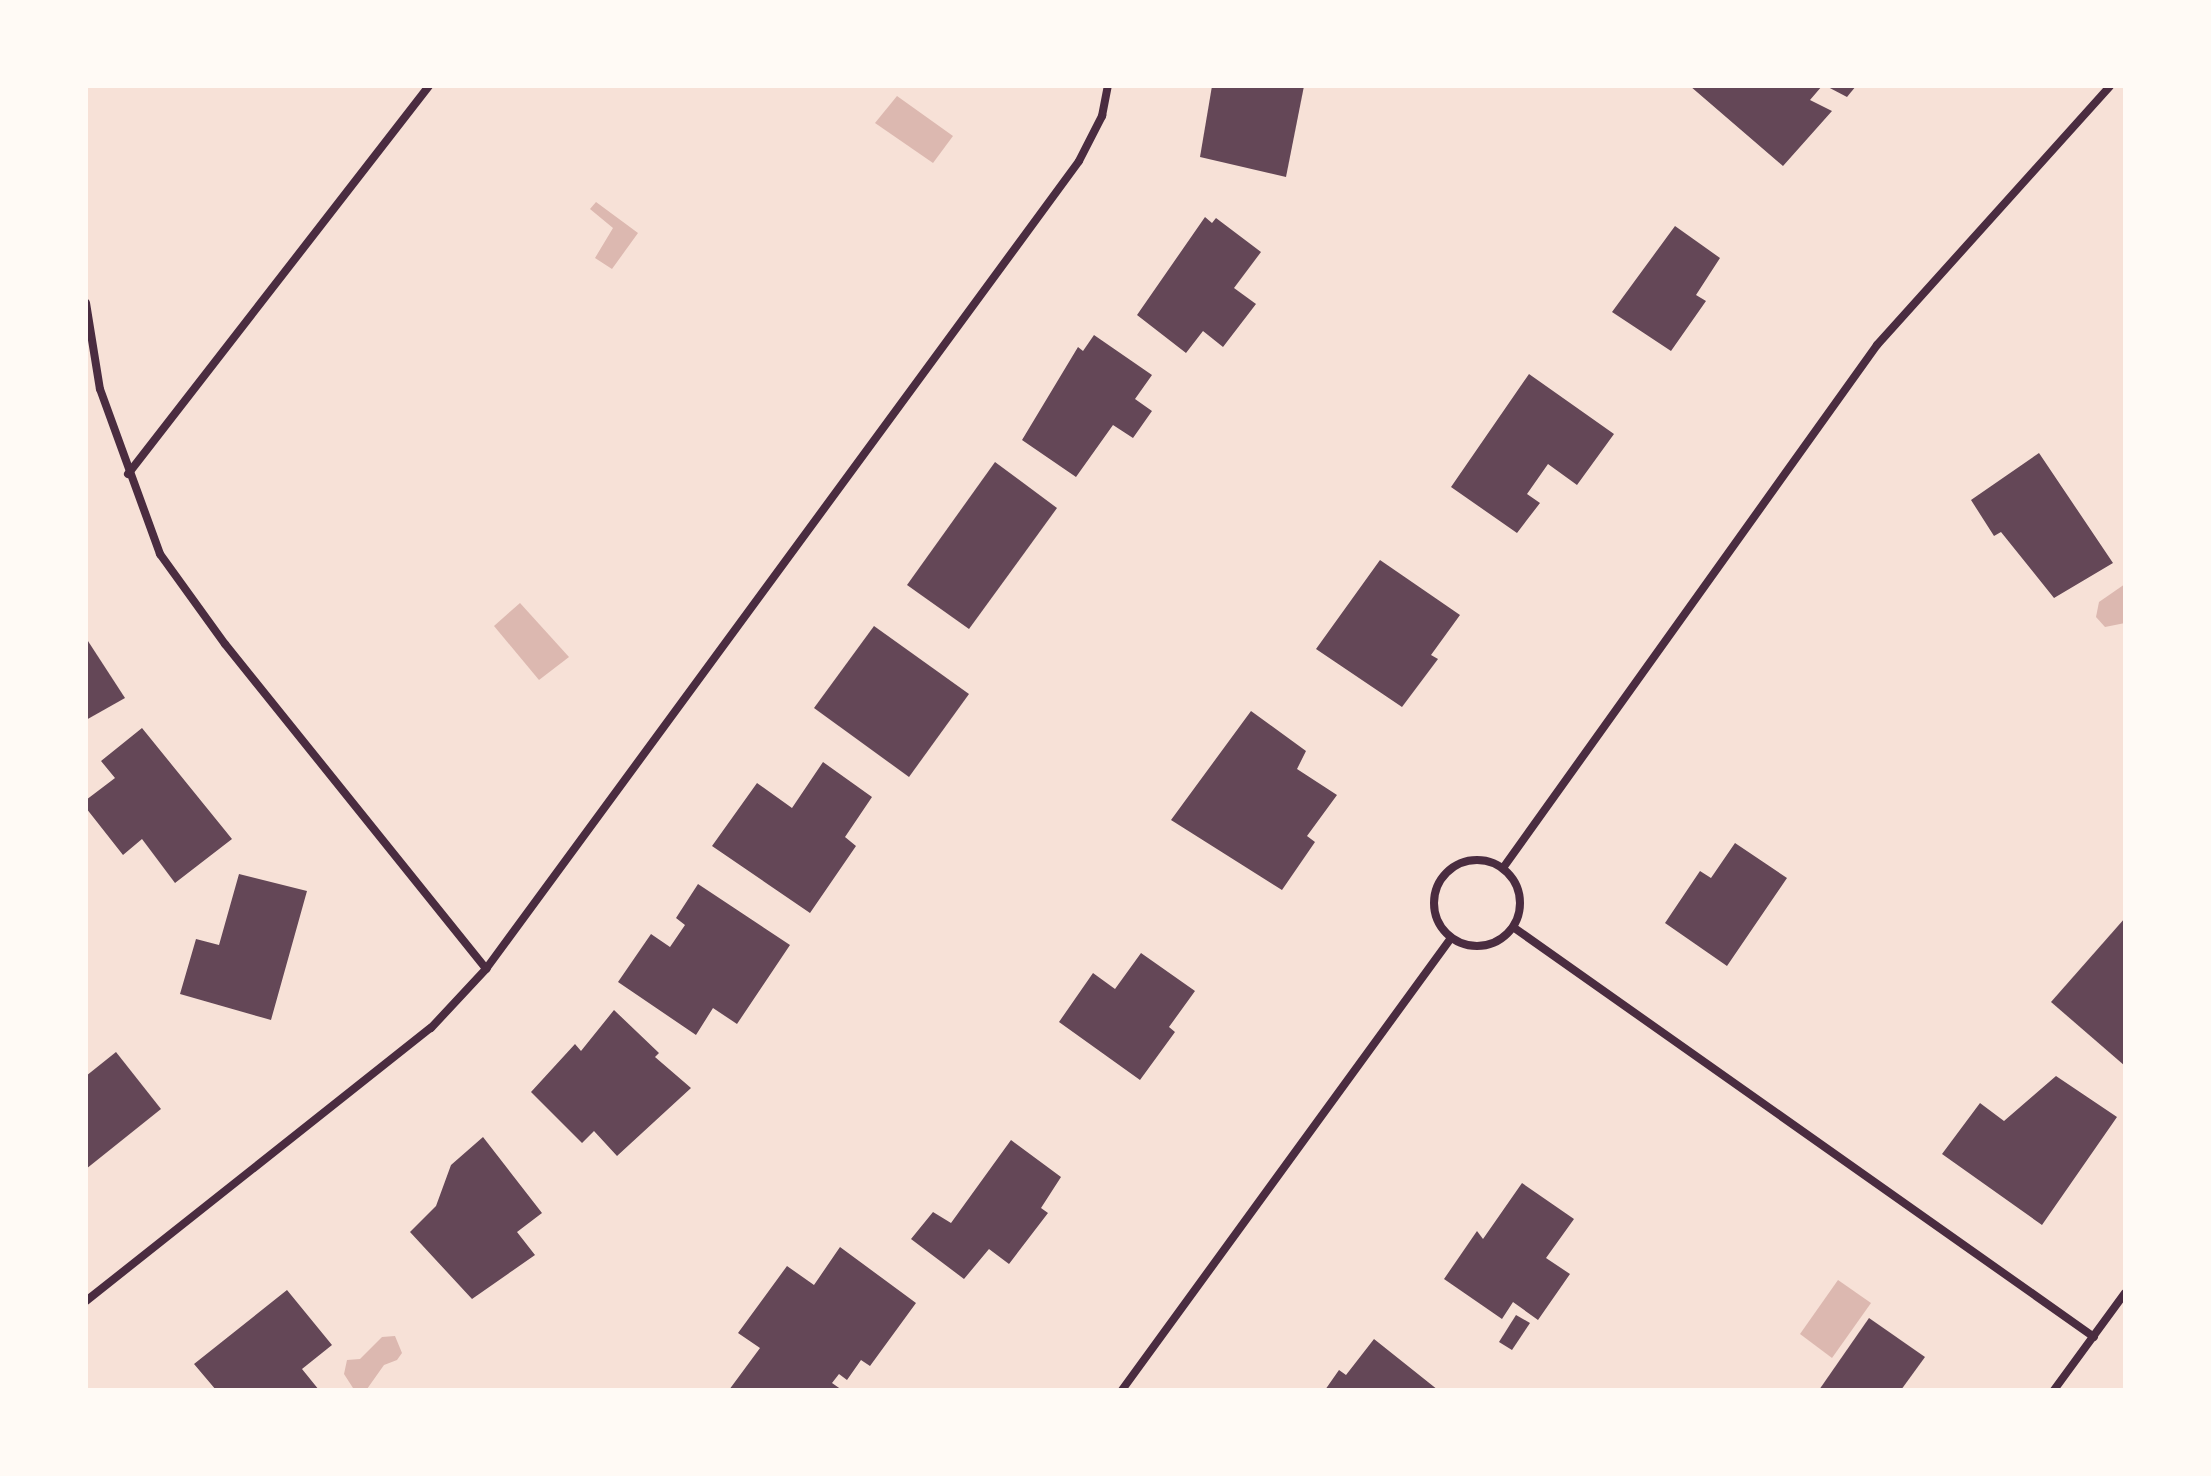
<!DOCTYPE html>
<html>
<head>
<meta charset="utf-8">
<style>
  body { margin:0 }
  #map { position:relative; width:2211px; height:1476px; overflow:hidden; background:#f7e1d7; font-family:"Sofia Sans Condensed",sans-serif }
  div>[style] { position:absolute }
  .water>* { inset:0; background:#dcb8b0 }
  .building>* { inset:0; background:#644757 }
  .minor>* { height:8px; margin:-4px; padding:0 4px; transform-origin:4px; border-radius:4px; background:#4a2c40 }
  .minor>.ring { margin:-4px; padding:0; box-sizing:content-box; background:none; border:8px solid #4a2c40; border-radius:50% }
  span { translate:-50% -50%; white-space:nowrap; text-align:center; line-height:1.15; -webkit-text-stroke:6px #fffaf5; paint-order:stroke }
  .frame { position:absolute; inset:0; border:88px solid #fffaf5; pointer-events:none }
</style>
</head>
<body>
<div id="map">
  <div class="water">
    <i style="clip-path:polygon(897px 96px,953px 136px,933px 163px,875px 123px)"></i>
    <i style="clip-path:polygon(596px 202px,638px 233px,612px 269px,595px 258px,613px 228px,590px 209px)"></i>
    <i style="clip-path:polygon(2125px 584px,2125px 623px,2105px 627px,2096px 617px,2099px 602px)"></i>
    <i style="clip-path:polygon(520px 603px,569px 657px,539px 680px,494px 626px)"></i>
    <i style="clip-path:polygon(1838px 1280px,1871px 1303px,1832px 1358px,1800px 1334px)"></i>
    <i style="clip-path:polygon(395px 1336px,402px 1353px,397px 1360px,384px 1365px,367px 1389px,353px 1388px,344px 1374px,347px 1360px,360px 1359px,382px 1337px)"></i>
  </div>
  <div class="building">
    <i style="clip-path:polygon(1212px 86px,1304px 86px,1286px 177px,1200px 157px)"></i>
    <i style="clip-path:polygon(1690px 86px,1822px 86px,1810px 100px,1832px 111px,1783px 166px)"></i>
    <i style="clip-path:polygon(1826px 86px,1856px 86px,1847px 97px)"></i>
    <i style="clip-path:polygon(1205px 217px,1212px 223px,1216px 218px,1261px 252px,1234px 288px,1256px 304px,1223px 347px,1203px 331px,1186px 353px,1137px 315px)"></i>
    <i style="clip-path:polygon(1675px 226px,1720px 258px,1696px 295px,1706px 301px,1671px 351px,1612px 312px)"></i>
    <i style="clip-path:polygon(1094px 335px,1152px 375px,1135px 399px,1152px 411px,1133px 438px,1113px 425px,1076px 477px,1022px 440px,1078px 347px,1083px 351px)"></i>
    <i style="clip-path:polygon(1529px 374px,1614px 434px,1577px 485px,1548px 464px,1527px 494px,1540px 503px,1517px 533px,1451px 487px)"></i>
    <i style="clip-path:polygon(2039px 453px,2113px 563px,2054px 598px,2001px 532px,1994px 536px,1971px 500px)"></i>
    <i style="clip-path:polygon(995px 462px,1057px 508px,969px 629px,907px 585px)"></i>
    <i style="clip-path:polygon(1380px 560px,1460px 615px,1431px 655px,1438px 659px,1402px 707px,1316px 649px)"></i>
    <i style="clip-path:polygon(874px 626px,969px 694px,909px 777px,814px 708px)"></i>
    <i style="clip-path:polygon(86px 638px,125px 698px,86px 720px)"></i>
    <i style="clip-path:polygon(1251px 711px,1306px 751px,1297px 769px,1337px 795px,1307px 836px,1315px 842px,1282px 890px,1171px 820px)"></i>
    <i style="clip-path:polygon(142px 728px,232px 839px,175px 883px,142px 839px,123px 855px,86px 808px,86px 800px,115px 778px,101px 761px)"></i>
    <i style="clip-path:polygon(823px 762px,872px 797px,845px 837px,856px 846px,810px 913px,712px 846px,757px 783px,792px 808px)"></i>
    <i style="clip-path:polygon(1735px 843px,1787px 878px,1727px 966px,1665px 923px,1700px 871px,1711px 878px)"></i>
    <i style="clip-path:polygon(239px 874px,307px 891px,271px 1020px,180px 994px,196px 939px,219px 945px)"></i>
    <i style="clip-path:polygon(698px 884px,790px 945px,737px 1024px,713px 1008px,696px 1035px,618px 982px,651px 934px,670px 947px,685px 925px,676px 918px)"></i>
    <i style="clip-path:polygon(2125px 918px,2125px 1066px,2051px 1002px)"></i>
    <i style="clip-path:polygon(1141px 953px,1195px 991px,1169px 1027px,1175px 1032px,1140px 1080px,1059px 1022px,1093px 973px,1115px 989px)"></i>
    <i style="clip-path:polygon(614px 1010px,659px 1053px,655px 1057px,691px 1088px,617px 1156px,594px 1131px,582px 1143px,531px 1092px,575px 1044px,581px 1051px)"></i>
    <i style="clip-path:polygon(116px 1052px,161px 1109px,86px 1169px,86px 1076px)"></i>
    <i style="clip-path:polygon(2056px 1076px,2117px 1117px,2042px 1225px,1942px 1154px,1980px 1103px,2004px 1121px)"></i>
    <i style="clip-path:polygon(483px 1137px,542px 1213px,517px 1232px,535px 1255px,472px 1299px,410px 1232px,436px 1206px,451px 1165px)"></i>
    <i style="clip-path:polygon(1011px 1140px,1061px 1177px,1041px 1208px,1048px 1213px,1009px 1264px,989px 1249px,964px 1279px,911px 1239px,933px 1212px,951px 1223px)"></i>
    <i style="clip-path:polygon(1522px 1183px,1574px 1219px,1546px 1258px,1570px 1274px,1538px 1320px,1513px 1302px,1502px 1319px,1444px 1279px,1477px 1231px,1483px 1239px)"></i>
    <i style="clip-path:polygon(840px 1247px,916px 1303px,870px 1366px,861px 1360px,847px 1380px,839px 1374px,832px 1383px,842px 1390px,729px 1390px,760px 1348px,738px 1333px,787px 1266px,814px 1285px)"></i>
    <i style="clip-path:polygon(287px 1290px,332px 1345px,302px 1369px,319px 1390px,216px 1390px,194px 1364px)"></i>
    <i style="clip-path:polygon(1516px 1315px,1530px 1323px,1512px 1350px,1499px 1342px)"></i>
    <i style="clip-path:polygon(1869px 1318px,1925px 1357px,1901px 1390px,1819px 1390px)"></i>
    <i style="clip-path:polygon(1374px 1339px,1438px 1390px,1325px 1390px,1339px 1370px,1346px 1375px)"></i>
  </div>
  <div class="minor">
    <i style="left:86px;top:303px;width:87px;rotate:80.8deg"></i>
    <i style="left:100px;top:389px;width:176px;rotate:70deg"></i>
    <i style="left:160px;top:554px;width:111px;rotate:54.2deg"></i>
    <i style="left:225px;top:644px;width:417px;rotate:51.2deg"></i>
    <i style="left:128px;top:474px;width:491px;rotate:-52.2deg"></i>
    <i class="ring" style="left:1434px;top:860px;width:78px;height:78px"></i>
    <i style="left:1503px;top:868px;width:643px;rotate:-54.43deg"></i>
    <i style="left:1877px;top:345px;width:348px;rotate:-48deg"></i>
    <i style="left:1513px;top:927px;width:711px;rotate:35.21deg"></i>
    <i style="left:86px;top:1301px;width:440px;rotate:-38.4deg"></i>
    <i style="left:431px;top:1028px;width:81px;rotate:-47deg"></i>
    <i style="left:486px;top:969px;width:1002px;rotate:-53.72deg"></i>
    <i style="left:1079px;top:161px;width:51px;rotate:-62.9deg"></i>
    <i style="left:1102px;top:116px;width:31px;rotate:-79deg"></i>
    <i style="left:1122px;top:1390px;width:559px;rotate:-53.95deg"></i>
    <i style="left:2054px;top:1390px;width:120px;rotate:-53.8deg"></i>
  </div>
  <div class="frame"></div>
</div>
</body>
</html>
